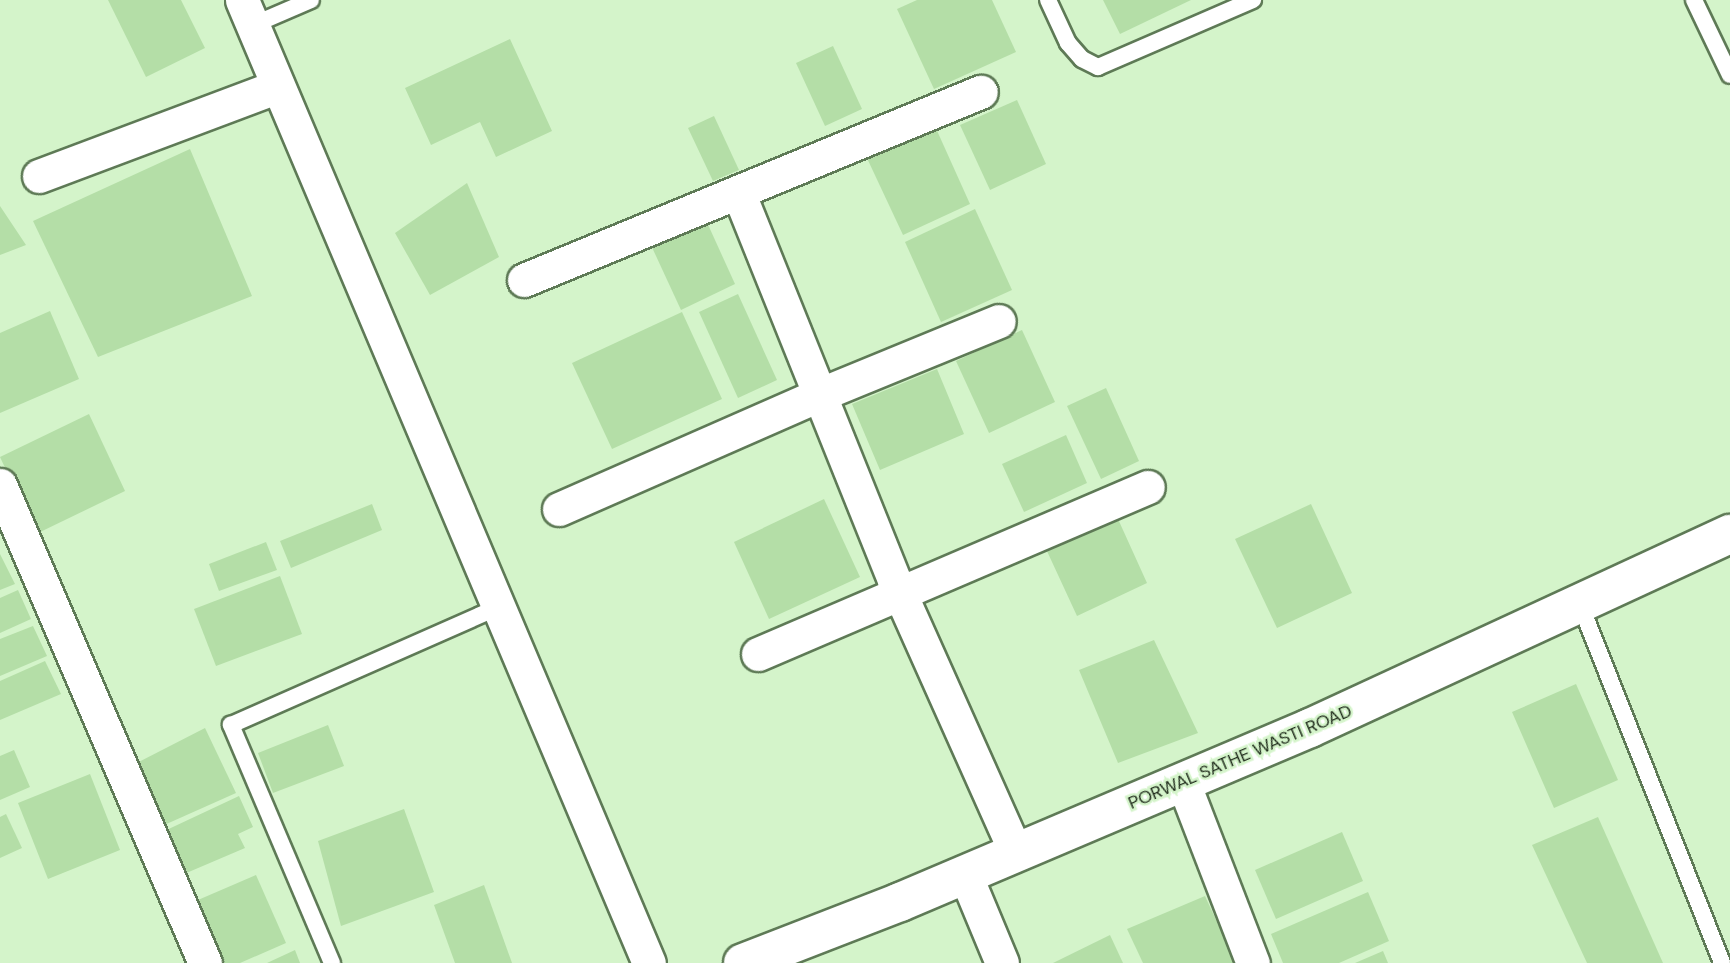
<!DOCTYPE html>
<html>
<head>
<meta charset="utf-8">
<style>
  body { margin:0 }
  #map { position:relative; width:1730px; height:963px; overflow:hidden; background:#d4f4ca; font-family:"DM Sans",sans-serif }
  div>[style] { position:absolute }
  .building>* { inset:0; background:#b4dea7 }
  .roads { filter:drop-shadow(2px 0 #5e7a56) drop-shadow(-2px 0 #5e7a56) drop-shadow(0 2px #5e7a56) drop-shadow(0 -2px #5e7a56) }
  .service>* { height:16px; margin:-8px; padding:0 8px; transform-origin:8px; border-radius:8px; background:#fff }
  .minor>* { height:33px; margin:-16.5px; padding:0 16.5px; transform-origin:16.5px; border-radius:16.5px; background:#fff }
  .tertiary>* { height:38px; margin:-19px; padding:0 19px; transform-origin:19px; border-radius:19px; background:#fff }
  span { translate:-50% -50%; white-space:nowrap; text-align:center; line-height:1.15; -webkit-text-stroke:5px #d4f4ca; paint-order:stroke }
  .street-label { font-size:18px; color:#1f2b1b }
</style>
</head>
<body>
<div id="map">
  <div class="building">
    <i style="clip-path:polygon(108px 0,181px 0,205px 48px,146px 77px)"></i>
    <i style="clip-path:polygon(917px 0,992px 0,1016px 52px,934px 89px,897px 9px)"></i>
    <i style="clip-path:polygon(1103px 0,1191px 0,1120px 34px)"></i>
    <i style="clip-path:polygon(510px 39px,552px 131px,496px 157px,480px 122px,431px 145px,405px 88px)"></i>
    <i style="clip-path:polygon(833px 46px,862px 109px,825px 126px,796px 63px)"></i>
    <i style="clip-path:polygon(1017px 100px,1046px 164px,990px 190px,960px 125px)"></i>
    <i style="clip-path:polygon(714px 116px,739px 170px,713px 181px,688px 128px)"></i>
    <i style="clip-path:polygon(934px 124px,970px 204px,903px 235px,866px 156px)"></i>
    <i style="clip-path:polygon(190px 149px,252px 296px,98px 357px,33px 221px)"></i>
    <i style="clip-path:polygon(467px 183px,499px 257px,430px 295px,395px 233px)"></i>
    <i style="clip-path:polygon(0 206px,26px 245px,0 255px)"></i>
    <i style="clip-path:polygon(975px 209px,1012px 290px,941px 322px,905px 242px)"></i>
    <i style="clip-path:polygon(705px 218px,735px 284px,681px 310px,650px 243px)"></i>
    <i style="clip-path:polygon(738px 294px,777px 380px,738px 398px,699px 312px)"></i>
    <i style="clip-path:polygon(50px 311px,79px 379px,0 413px,0 333px)"></i>
    <i style="clip-path:polygon(682px 312px,722px 399px,612px 449px,572px 363px)"></i>
    <i style="clip-path:polygon(1022px 330px,1055px 402px,989px 433px,956px 361px)"></i>
    <i style="clip-path:polygon(937px 369px,964px 434px,880px 470px,852px 404px)"></i>
    <i style="clip-path:polygon(1106px 388px,1139px 461px,1101px 479px,1067px 406px)"></i>
    <i style="clip-path:polygon(89px 414px,125px 491px,36px 534px,0 457px)"></i>
    <i style="clip-path:polygon(1066px 435px,1087px 483px,1024px 512px,1002px 464px)"></i>
    <i style="clip-path:polygon(824px 499px,860px 577px,769px 619px,734px 542px)"></i>
    <i style="clip-path:polygon(372px 504px,382px 530px,291px 568px,280px 541px)"></i>
    <i style="clip-path:polygon(1311px 504px,1352px 593px,1277px 628px,1235px 539px)"></i>
    <i style="clip-path:polygon(1086px 515px,1094px 531px,1118px 519px,1147px 583px,1077px 616px,1040px 536px)"></i>
    <i style="clip-path:polygon(266px 542px,277px 570px,219px 591px,209px 564px)"></i>
    <i style="clip-path:polygon(0 554px,15px 584px,0 590px)"></i>
    <i style="clip-path:polygon(280px 576px,302px 634px,216px 666px,194px 609px)"></i>
    <i style="clip-path:polygon(18px 590px,31px 619px,0 633px,0 598px)"></i>
    <i style="clip-path:polygon(33px 626px,47px 656px,0 676px,0 639px)"></i>
    <i style="clip-path:polygon(1154px 640px,1198px 733px,1118px 763px,1079px 670px)"></i>
    <i style="clip-path:polygon(45px 661px,61px 694px,0 720px,0 681px)"></i>
    <i style="clip-path:polygon(1576px 684px,1618px 780px,1554px 808px,1512px 712px)"></i>
    <i style="clip-path:polygon(328px 725px,344px 766px,273px 793px,258px 753px)"></i>
    <i style="clip-path:polygon(205px 728px,236px 793px,153px 830px,127px 768px)"></i>
    <i style="clip-path:polygon(14px 750px,30px 787px,0 800px,0 756px)"></i>
    <i style="clip-path:polygon(90px 774px,120px 850px,48px 879px,18px 803px)"></i>
    <i style="clip-path:polygon(239px 796px,253px 827px,238px 834px,245px 848px,177px 877px,158px 834px)"></i>
    <i style="clip-path:polygon(404px 809px,434px 892px,341px 926px,318px 841px)"></i>
    <i style="clip-path:polygon(6px 814px,22px 848px,0 858px,0 817px)"></i>
    <i style="clip-path:polygon(1598px 817px,1663px 963px,1587px 963px,1532px 845px)"></i>
    <i style="clip-path:polygon(1342px 832px,1363px 881px,1276px 919px,1255px 870px)"></i>
    <i style="clip-path:polygon(256px 875px,286px 943px,240px 963px,216px 963px,191px 903px)"></i>
    <i style="clip-path:polygon(484px 885px,512px 963px,455px 963px,434px 905px)"></i>
    <i style="clip-path:polygon(1368px 892px,1389px 941px,1339px 963px,1283px 963px,1271px 934px)"></i>
    <i style="clip-path:polygon(1205px 896px,1236px 963px,1143px 963px,1127px 929px)"></i>
    <i style="clip-path:polygon(1110px 935px,1123px 963px,1053px 963px)"></i>
    <i style="clip-path:polygon(295px 950px,300px 963px,267px 963px)"></i>
    <i style="clip-path:polygon(1383px 951px,1388px 963px,1355px 963px)"></i>
  </div>
  <div class="roads">
    <div class="service">
      <i style="left:1048px;top:0;width:47px;rotate:65.1deg"></i>
      <i style="left:1068px;top:43px;width:21px;rotate:49deg"></i>
      <i style="left:1082px;top:59px;width:18px;rotate:27deg"></i>
      <i style="left:1098px;top:67px;width:169px;rotate:-23.4deg"></i>
      <i style="left:1694px;top:0;width:83px;rotate:64.4deg"></i>
      <i style="left:253px;top:25px;width:63px;rotate:-23.3deg"></i>
      <i style="left:1580px;top:604px;width:386px;rotate:68.4deg"></i>
      <i style="left:332px;top:963px;width:259px;rotate:-113deg"></i>
      <i style="left:231px;top:725px;width:293px;rotate:-23.8deg"></i>
    </div>
    <div class="minor">
      <i style="left:242px;top:0;width:1045px;rotate:67.09deg"></i>
      <i style="left:39px;top:176px;width:255px;rotate:-20.6deg"></i>
      <i style="left:739px;top:194px;width:416px;rotate:68.1deg"></i>
      <i style="left:894px;top:580px;width:299px;rotate:65.9deg"></i>
      <i style="left:524px;top:280px;width:494px;rotate:-22.4deg"></i>
      <i style="left:0;top:485px;width:520px;rotate:66.79deg"></i>
      <i style="left:559px;top:509px;width:286px;rotate:-23.7deg"></i>
      <i style="left:821px;top:394px;width:192px;rotate:-22.3deg"></i>
      <i style="left:758px;top:654px;width:424px;rotate:-23.2deg"></i>
      <i style="left:1183px;top:782px;width:194px;rotate:68.9deg"></i>
      <i style="left:965px;top:874px;width:96px;rotate:67.4deg"></i>
    </div>
    <div class="tertiary">
      <i style="left:743px;top:963px;width:168px;rotate:-21.2deg"></i>
      <i style="left:900px;top:902px;width:445px;rotate:-23deg"></i>
      <i style="left:1310px;top:728px;width:463px;rotate:-24.8deg"></i>
    </div>
  </div>
  <div class="street-label">
    <span style="left:1240px;top:757px;rotate:-23deg">PORWAL SATHE WASTI ROAD</span>
  </div>
</div>
</body>
</html>
